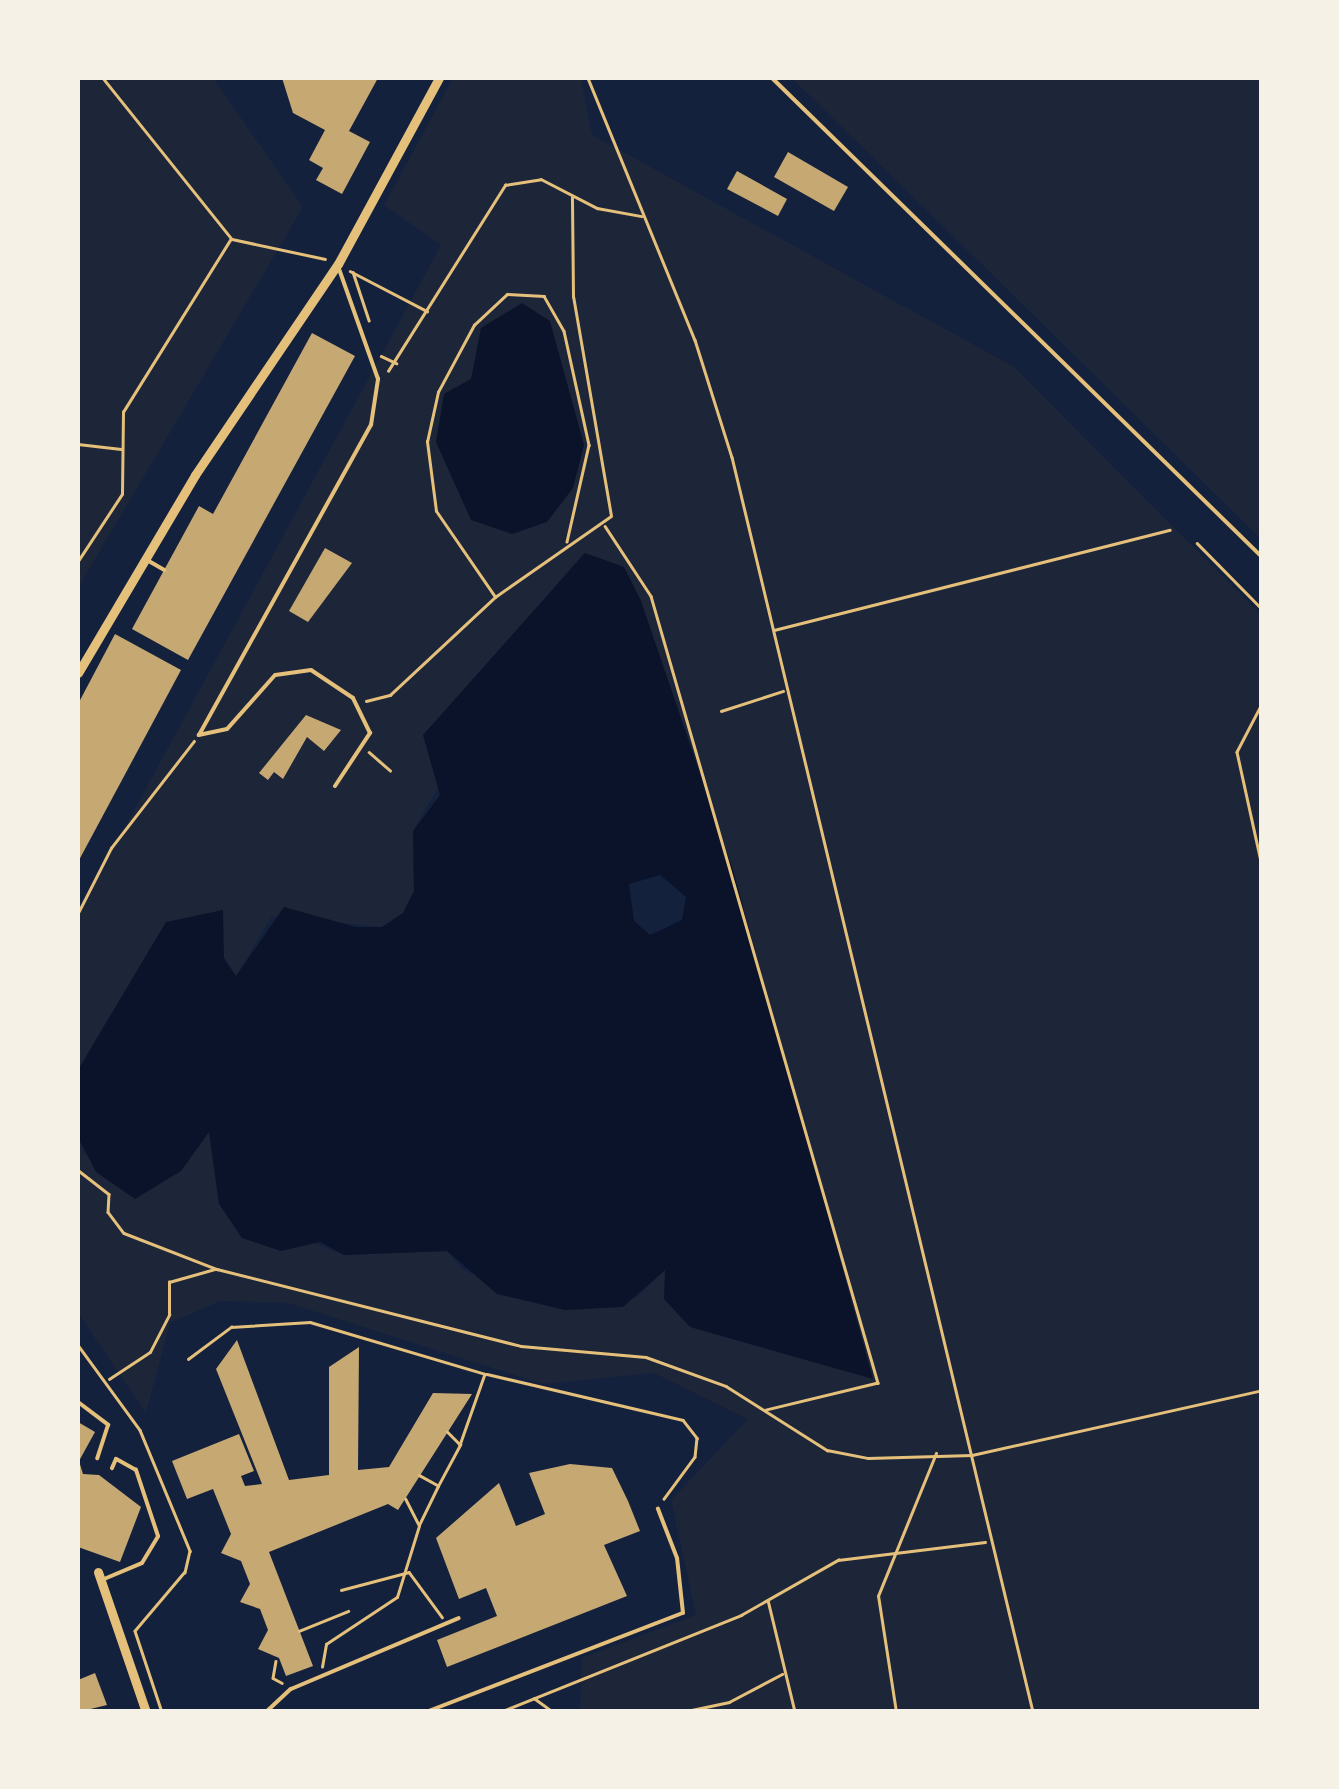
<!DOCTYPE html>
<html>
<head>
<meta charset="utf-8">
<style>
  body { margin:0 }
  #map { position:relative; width:1339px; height:1789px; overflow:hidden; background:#14213d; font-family:"Open Sans",sans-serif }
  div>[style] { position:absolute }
  .green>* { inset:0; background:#1d2539 }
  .water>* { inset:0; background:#0b132b }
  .building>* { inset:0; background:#c6a872 }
  .path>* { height:2.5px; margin:-1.25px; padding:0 1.25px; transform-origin:1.25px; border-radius:1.25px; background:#e5c07b }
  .service>* { height:4px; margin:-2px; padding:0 2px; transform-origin:2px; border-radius:2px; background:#e5c07b }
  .minor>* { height:9px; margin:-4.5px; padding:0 4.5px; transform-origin:4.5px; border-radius:4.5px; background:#e5c07b }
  span { translate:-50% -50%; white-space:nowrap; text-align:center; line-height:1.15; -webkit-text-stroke:8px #f6f1e7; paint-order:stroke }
  .frame { position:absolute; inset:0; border:80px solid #f6f1e7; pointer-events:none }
</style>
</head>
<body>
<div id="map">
  <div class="green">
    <i style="clip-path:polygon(78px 78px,213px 78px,303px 207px,78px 588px)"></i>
    <i style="clip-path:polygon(453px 78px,581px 78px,592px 135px,1014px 367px,1261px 615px,1261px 1711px,580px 1711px,582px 1658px,696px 1615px,671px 1500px,748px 1419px,654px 1373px,543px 1384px,288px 1303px,220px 1301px,170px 1323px,146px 1413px,78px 1313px,78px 1137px,83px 1153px,181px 1171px,209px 1131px,219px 1204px,344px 1255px,447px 1251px,463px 1270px,565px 1310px,636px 1298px,666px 1269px,690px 1327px,872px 1378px,584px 553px,555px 586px,413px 831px,414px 891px,403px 913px,382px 927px,272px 916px,236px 976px,166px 922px,78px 1070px,78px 914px,441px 245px,384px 205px)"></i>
    <i style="clip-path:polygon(792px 78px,1261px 78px,1261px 539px,1075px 356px)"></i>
  </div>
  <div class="water">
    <i style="clip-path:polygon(522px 303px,550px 321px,584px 445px,573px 488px,547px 522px,512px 534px,471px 520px,436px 442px,444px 394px,471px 379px,481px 328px)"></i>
    <i style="clip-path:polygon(evenodd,585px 553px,624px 567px,641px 601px,733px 870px,873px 1379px,690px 1327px,664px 1299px,665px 1270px,623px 1307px,565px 1310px,497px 1294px,447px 1251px,344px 1255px,320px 1242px,281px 1251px,242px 1238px,219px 1204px,209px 1132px,181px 1171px,135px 1199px,96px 1172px,78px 1137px,78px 1070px,166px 922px,223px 910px,224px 958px,236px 976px,284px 907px,356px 927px,382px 927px,403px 913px,414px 891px,413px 831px,440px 795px,423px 735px,585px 553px,660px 875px,686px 897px,682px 920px,650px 935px,634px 921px,629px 884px,660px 875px)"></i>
  </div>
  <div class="building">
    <i style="clip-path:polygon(282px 78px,378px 78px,349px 131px,370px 142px,342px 194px,316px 180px,323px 168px,309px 160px,325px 130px,293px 113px)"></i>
    <i style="clip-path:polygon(788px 152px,848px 187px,834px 211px,774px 177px)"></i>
    <i style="clip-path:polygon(737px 171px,787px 199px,778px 216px,727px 189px)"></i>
    <i style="clip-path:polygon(312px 333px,355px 356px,188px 660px,132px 629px,199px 506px,213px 514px)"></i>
    <i style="clip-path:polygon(325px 548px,352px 563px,308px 622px,289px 611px)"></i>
    <i style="clip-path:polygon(115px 634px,181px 670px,78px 862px,78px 704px)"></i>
    <i style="clip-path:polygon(306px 715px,341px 730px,324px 751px,307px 737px,283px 779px,274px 772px,268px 780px,259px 773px)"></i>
    <i style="clip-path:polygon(237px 1340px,289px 1480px,329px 1475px,329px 1367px,359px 1347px,358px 1470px,389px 1467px,433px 1393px,472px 1394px,398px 1510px,388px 1504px,269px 1552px,313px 1666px,286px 1676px,279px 1658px,258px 1649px,268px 1630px,260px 1609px,240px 1602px,250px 1584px,241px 1561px,221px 1553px,231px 1534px,213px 1489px,187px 1499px,172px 1461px,239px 1434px,254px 1471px,241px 1476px,245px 1486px,262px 1484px,216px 1369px)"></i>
    <i style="clip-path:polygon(78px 1422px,95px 1432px,79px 1461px,83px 1474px,99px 1475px,141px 1507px,120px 1562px,78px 1547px)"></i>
    <i style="clip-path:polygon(570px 1464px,612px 1468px,628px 1501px,640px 1531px,604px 1545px,627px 1596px,447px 1667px,437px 1640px,497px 1616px,486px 1588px,459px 1599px,436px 1538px,499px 1483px,516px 1526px,545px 1514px,529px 1473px)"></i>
    <i style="clip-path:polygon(95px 1673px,107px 1705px,78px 1712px,78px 1680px)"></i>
  </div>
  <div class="path">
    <i style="left:103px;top:78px;width:206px;rotate:51.3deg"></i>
    <i style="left:232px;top:239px;width:95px;rotate:12.1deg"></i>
    <i style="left:588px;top:78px;width:283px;rotate:67.8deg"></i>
    <i style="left:695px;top:340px;width:123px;rotate:72.5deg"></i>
    <i style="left:732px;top:457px;width:1291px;rotate:76.51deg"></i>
    <i style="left:350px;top:271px;width:87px;rotate:27.5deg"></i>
    <i style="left:353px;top:272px;width:51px;rotate:71.6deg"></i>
    <i style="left:381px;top:356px;width:17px;rotate:25deg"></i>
    <i style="left:388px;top:371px;width:220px;rotate:-57.8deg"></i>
    <i style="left:505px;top:185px;width:36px;rotate:-9deg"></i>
    <i style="left:541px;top:179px;width:63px;rotate:27.4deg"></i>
    <i style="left:597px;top:208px;width:45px;rotate:10.3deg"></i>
    <i style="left:78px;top:444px;width:43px;rotate:6.6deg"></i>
    <i style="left:605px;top:526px;width:84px;rotate:56.7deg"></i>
    <i style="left:651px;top:596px;width:819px;rotate:73.91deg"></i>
    <i style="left:878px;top:1383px;width:115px;rotate:166.4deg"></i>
    <i style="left:1197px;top:543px;width:93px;rotate:45.4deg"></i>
    <i style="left:78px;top:561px;width:80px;rotate:-56.7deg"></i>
    <i style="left:122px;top:494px;width:82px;rotate:-89.3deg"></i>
    <i style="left:123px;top:412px;width:203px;rotate:-58.1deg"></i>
    <i style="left:495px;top:597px;width:104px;rotate:-124.5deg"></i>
    <i style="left:436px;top:511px;width:70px;rotate:-97.4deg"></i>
    <i style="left:427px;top:442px;width:51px;rotate:-77.6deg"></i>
    <i style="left:438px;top:392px;width:76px;rotate:-61.8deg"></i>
    <i style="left:474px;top:325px;width:45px;rotate:-43.2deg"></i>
    <i style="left:507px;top:294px;width:37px;rotate:3deg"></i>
    <i style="left:544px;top:296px;width:40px;rotate:60.3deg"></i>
    <i style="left:564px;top:331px;width:117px;rotate:77.6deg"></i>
    <i style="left:589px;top:445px;width:99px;rotate:102.8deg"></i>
    <i style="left:774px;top:630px;width:408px;rotate:-14.2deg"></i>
    <i style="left:366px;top:701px;width:25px;rotate:-14deg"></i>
    <i style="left:390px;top:695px;width:144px;rotate:-43deg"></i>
    <i style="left:495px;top:597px;width:141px;rotate:-34.9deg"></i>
    <i style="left:611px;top:516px;width:222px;rotate:-99.8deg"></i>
    <i style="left:573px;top:297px;width:99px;rotate:-90.6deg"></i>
    <i style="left:1262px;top:704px;width:54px;rotate:117.5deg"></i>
    <i style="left:1237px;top:752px;width:117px;rotate:77.6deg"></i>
    <i style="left:721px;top:711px;width:65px;rotate:-17.9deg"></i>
    <i style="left:369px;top:752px;width:28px;rotate:41deg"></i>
    <i style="left:78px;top:913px;width:73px;rotate:-63.1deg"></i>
    <i style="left:111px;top:848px;width:135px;rotate:-52.2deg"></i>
    <i style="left:78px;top:1170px;width:39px;rotate:38deg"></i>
    <i style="left:109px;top:1194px;width:18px;rotate:93deg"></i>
    <i style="left:108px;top:1212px;width:26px;rotate:53deg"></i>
    <i style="left:124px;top:1233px;width:100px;rotate:21.2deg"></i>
    <i style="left:217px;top:1269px;width:314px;rotate:14.2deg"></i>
    <i style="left:521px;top:1346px;width:125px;rotate:5deg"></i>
    <i style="left:646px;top:1357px;width:85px;rotate:19.9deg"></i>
    <i style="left:726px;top:1386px;width:120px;rotate:32.4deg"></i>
    <i style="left:827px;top:1450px;width:42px;rotate:11deg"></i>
    <i style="left:868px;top:1458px;width:104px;rotate:-1.7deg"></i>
    <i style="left:972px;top:1455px;width:297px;rotate:-12.6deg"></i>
    <i style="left:78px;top:1345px;width:105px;rotate:53.9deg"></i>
    <i style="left:140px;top:1430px;width:131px;rotate:67.5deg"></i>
    <i style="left:190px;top:1551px;width:22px;rotate:103deg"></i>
    <i style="left:185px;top:1572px;width:77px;rotate:130.3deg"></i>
    <i style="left:135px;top:1631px;width:85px;rotate:71.6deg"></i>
    <i style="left:188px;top:1359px;width:54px;rotate:-36.7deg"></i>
    <i style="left:231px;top:1327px;width:79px;rotate:-3.6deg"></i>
    <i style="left:310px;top:1322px;width:183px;rotate:16.5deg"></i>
    <i style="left:485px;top:1374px;width:75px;rotate:109.4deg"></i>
    <i style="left:487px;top:1374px;width:201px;rotate:13.2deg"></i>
    <i style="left:683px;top:1420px;width:23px;rotate:52deg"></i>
    <i style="left:697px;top:1438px;width:19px;rotate:96deg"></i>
    <i style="left:695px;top:1457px;width:52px;rotate:126.4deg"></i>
    <i style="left:109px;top:1379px;width:49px;rotate:-33.4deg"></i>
    <i style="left:150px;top:1352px;width:42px;rotate:-62.8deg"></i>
    <i style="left:169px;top:1315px;width:33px;rotate:-90deg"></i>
    <i style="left:169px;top:1282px;width:48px;rotate:-15.8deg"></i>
    <i style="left:438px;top:1486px;width:47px;rotate:-61.8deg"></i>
    <i style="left:460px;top:1445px;width:18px;rotate:-135deg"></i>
    <i style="left:419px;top:1525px;width:43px;rotate:-64deg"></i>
    <i style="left:438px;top:1486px;width:21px;rotate:-151deg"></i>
    <i style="left:341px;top:1590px;width:70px;rotate:-14.8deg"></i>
    <i style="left:409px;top:1572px;width:56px;rotate:53.7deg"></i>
    <i style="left:768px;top:1600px;width:115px;rotate:76.4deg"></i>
    <i style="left:299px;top:1631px;width:53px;rotate:-22.2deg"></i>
    <i style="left:276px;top:1661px;width:17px;rotate:100deg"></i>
    <i style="left:273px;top:1678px;width:10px;rotate:29deg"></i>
    <i style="left:322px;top:1667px;width:23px;rotate:-80deg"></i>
    <i style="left:326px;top:1644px;width:85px;rotate:-33.5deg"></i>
    <i style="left:397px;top:1597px;width:74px;rotate:-72.8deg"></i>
    <i style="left:419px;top:1526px;width:30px;rotate:-117deg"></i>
    <i style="left:534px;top:1698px;width:24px;rotate:36deg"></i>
    <i style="left:500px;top:1712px;width:260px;rotate:-21.9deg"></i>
    <i style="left:741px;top:1615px;width:112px;rotate:-29.6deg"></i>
    <i style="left:838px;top:1560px;width:148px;rotate:-7deg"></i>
    <i style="left:682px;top:1712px;width:48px;rotate:-12deg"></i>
    <i style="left:729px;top:1702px;width:60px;rotate:-27.8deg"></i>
    <i style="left:896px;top:1712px;width:117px;rotate:-98.8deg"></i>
    <i style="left:878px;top:1596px;width:154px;rotate:-67.9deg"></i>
  </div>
  <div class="service">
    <i style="left:772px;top:78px;width:685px;rotate:44.35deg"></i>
    <i style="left:147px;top:560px;width:20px;rotate:30deg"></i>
    <i style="left:335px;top:786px;width:64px;rotate:-56.6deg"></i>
    <i style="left:370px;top:733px;width:39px;rotate:-116deg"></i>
    <i style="left:353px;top:698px;width:50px;rotate:-146.3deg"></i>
    <i style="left:311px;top:670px;width:36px;rotate:172deg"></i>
    <i style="left:275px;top:675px;width:72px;rotate:131.6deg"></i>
    <i style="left:227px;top:729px;width:29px;rotate:168deg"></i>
    <i style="left:199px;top:735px;width:355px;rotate:-61deg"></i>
    <i style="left:371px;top:425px;width:47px;rotate:-81.3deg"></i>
    <i style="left:378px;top:379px;width:117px;rotate:-109.5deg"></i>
    <i style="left:78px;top:1402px;width:38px;rotate:37deg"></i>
    <i style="left:108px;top:1425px;width:35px;rotate:108deg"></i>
    <i style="left:104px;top:1579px;width:41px;rotate:-22.8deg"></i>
    <i style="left:142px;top:1563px;width:31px;rotate:-59deg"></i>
    <i style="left:158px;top:1536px;width:70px;rotate:-108.4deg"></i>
    <i style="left:136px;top:1470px;width:23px;rotate:-151deg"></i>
    <i style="left:116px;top:1459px;width:10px;rotate:114deg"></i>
    <i style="left:266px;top:1712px;width:34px;rotate:-43deg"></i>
    <i style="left:291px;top:1689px;width:182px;rotate:-22.9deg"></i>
    <i style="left:426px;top:1712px;width:275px;rotate:-21.1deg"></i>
    <i style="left:683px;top:1613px;width:55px;rotate:-96.2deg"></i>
    <i style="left:677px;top:1558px;width:53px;rotate:-111.2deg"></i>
  </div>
  <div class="minor">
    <i style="left:78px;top:673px;width:230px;rotate:-59.4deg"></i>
    <i style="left:195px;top:475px;width:255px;rotate:-55.9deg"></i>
    <i style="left:338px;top:264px;width:212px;rotate:-61.5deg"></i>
    <i style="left:98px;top:1572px;width:148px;rotate:71.1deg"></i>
  </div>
  <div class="frame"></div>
</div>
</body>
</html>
